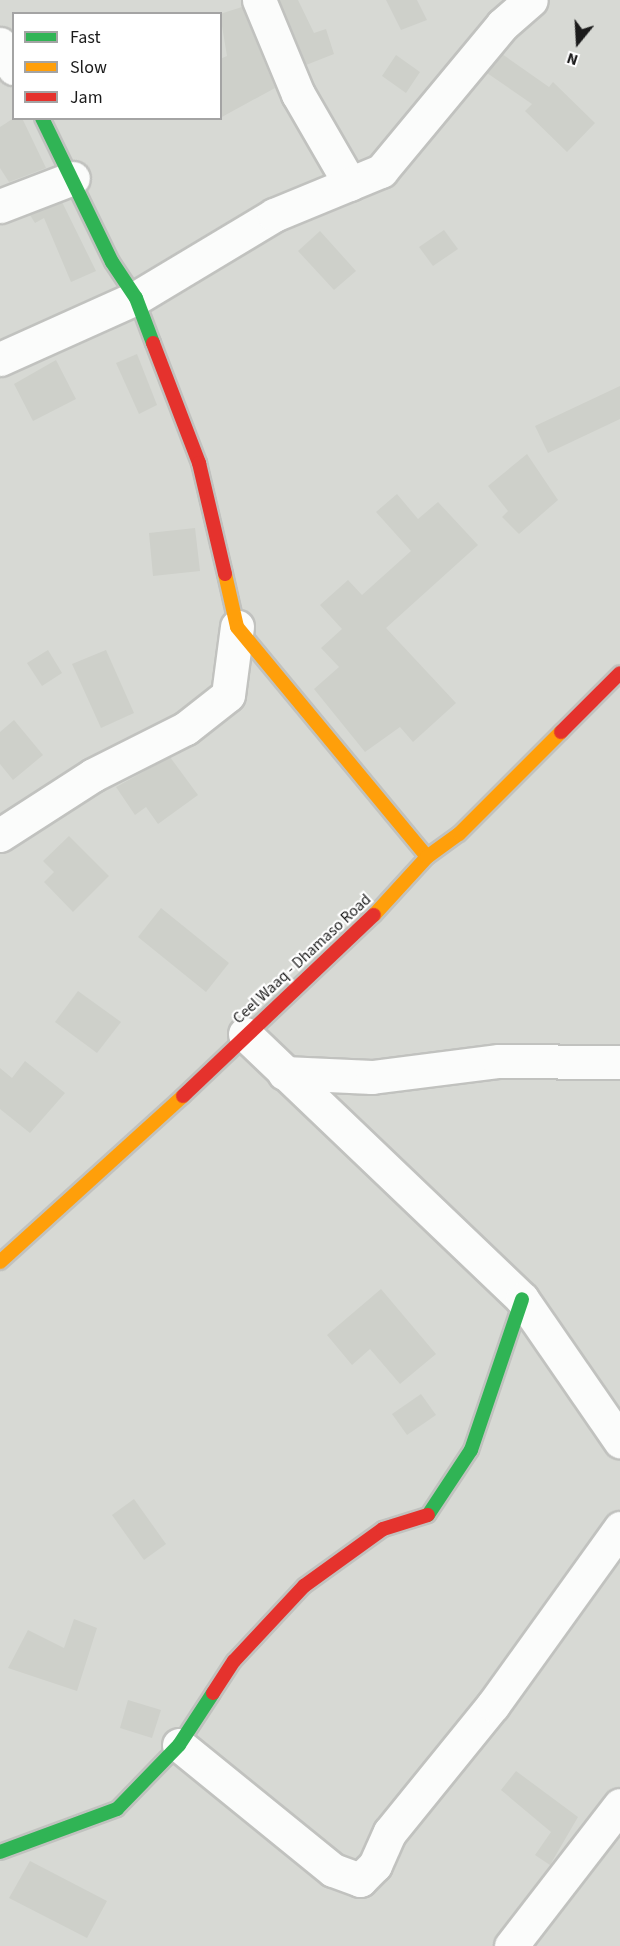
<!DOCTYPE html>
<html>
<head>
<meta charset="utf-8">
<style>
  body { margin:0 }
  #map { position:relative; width:620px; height:1946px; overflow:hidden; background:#e6eae2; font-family:"Source Sans 3",sans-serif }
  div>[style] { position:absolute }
  .residential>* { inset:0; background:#d7d9d4 }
  .building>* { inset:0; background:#ced0ca }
  .roads { filter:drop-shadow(2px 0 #c1c2bf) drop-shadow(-2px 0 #c1c2bf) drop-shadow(0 2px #c1c2bf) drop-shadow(0 -2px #c1c2bf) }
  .street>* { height:33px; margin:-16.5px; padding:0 16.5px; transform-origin:16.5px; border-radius:16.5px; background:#fbfcfb }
  .fast>* { height:14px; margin:-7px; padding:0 7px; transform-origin:7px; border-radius:7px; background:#30b455 }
  .slow>* { height:14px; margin:-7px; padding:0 7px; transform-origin:7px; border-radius:7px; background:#ff9f0a }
  .jam>* { height:14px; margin:-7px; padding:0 7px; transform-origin:7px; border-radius:7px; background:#e5322d }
  span { translate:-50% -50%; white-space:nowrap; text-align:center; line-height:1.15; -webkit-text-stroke:4.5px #fff; paint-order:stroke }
  .street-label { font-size:16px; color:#1b1b1b }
  .legend { position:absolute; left:12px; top:12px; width:210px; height:108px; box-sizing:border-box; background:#fff; border:2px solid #a4a4a4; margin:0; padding:8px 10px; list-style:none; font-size:18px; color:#1b1b1b }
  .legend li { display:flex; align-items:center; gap:12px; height:30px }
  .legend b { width:30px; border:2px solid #a4a4a4 }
  .north { position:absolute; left:548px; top:12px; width:60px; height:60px; -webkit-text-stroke:4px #fff; paint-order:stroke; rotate:198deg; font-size:16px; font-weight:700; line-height:24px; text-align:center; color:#1b1b1b }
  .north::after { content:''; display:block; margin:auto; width:21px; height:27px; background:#1b1b1b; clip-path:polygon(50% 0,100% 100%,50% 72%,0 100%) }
</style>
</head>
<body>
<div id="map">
  <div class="residential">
    <i style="clip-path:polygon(evenodd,0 0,620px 0,620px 1946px,0 1946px,0 0,14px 14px,220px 14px,220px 118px,14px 118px,14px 14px)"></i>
  </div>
  <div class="building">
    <i style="clip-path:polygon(279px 0,298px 0,314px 33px,326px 29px,334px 54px,306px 65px)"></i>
    <i style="clip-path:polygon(386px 0,417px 0,427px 20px,401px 30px)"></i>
    <i style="clip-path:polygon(242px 7px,275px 88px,220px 118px,220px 59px,227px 56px,220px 14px)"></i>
    <i style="clip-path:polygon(502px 54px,549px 87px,553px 82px,595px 123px,567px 152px,525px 111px,532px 104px,487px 73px)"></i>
    <i style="clip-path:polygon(396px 55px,420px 72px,406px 93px,382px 76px)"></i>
    <i style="clip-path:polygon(14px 118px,22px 118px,46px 168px,9px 182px,0 168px,0 127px)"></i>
    <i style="clip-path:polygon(62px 202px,96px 271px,71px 282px,44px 218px,35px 223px,30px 215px)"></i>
    <i style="clip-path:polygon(444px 230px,458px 249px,433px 266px,419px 247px)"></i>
    <i style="clip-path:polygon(320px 231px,356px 271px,334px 290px,298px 251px)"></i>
    <i style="clip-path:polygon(137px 354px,157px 405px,139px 414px,116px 363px)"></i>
    <i style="clip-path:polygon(56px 360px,76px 399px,33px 421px,14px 384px)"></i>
    <i style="clip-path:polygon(620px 386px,620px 419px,548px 453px,535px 426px)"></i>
    <i style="clip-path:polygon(527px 454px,558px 500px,519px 534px,502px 517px,508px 511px,488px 486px)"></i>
    <i style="clip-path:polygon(397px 494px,418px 519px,438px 502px,478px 545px,386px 628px,456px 703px,413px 742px,400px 727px,365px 752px,314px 689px,339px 667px,321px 648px,342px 629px,320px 605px,348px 580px,362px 595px,411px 551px,376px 512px)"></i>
    <i style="clip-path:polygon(195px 528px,200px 571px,153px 576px,149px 533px)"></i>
    <i style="clip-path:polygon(48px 650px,62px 673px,42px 686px,27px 663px)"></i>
    <i style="clip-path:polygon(106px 650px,134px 713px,101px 728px,72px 664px)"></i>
    <i style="clip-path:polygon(14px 720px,43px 755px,13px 780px,0 764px,0 732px)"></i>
    <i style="clip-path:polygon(170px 757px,198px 795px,158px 824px,146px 807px,135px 815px,116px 787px)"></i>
    <i style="clip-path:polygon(69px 836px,109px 876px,73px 912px,44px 882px,54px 872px,43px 861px)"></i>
    <i style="clip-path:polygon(161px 908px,229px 963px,206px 992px,138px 937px)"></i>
    <i style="clip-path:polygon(78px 991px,121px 1022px,97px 1053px,55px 1022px)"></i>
    <i style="clip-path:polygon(25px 1061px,65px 1093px,30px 1133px,0 1109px,0 1068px,12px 1078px)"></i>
    <i style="clip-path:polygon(381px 1289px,436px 1354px,400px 1384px,370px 1349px,352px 1365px,327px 1335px)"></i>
    <i style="clip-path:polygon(421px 1394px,436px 1415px,407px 1435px,392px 1414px)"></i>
    <i style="clip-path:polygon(134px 1499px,166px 1544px,144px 1560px,112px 1515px)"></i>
    <i style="clip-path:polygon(74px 1619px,97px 1628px,77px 1691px,8px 1668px,28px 1630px,64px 1648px)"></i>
    <i style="clip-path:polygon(128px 1700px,161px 1710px,152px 1738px,120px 1728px)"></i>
    <i style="clip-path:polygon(516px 1771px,578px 1817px,550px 1865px,535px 1855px,551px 1832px,501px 1790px)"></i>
    <i style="clip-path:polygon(30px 1861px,107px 1901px,87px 1938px,9px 1898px)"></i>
  </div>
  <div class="roads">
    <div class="street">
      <i style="left:259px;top:0;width:102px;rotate:67.5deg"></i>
      <i style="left:298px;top:94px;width:104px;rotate:60deg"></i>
      <i style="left:0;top:44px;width:28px;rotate:60deg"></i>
      <i style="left:0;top:206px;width:78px;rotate:-21deg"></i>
      <i style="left:0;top:359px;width:149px;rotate:-24.2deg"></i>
      <i style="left:136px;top:298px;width:161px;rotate:-31deg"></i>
      <i style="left:274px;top:215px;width:116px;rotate:-22.4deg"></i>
      <i style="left:381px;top:171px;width:190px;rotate:-50.3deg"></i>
      <i style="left:502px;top:25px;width:38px;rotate:-41deg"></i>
      <i style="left:0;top:835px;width:111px;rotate:-32.8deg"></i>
      <i style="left:93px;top:775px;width:104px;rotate:-26.8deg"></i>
      <i style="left:186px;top:728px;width:53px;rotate:-38.2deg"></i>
      <i style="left:228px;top:695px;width:69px;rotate:-82.5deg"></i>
      <i style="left:245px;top:1034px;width:383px;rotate:43.7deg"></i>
      <i style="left:522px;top:1299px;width:173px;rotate:55.4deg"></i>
      <i style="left:284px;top:1073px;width:88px;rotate:2.6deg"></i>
      <i style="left:372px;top:1077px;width:128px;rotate:-7.2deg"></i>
      <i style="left:499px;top:1061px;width:121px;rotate:0.5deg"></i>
      <i style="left:179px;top:1745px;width:198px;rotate:39.1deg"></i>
      <i style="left:333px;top:1870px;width:29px;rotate:20deg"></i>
      <i style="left:360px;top:1880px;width:21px;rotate:-45deg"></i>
      <i style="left:375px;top:1865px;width:36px;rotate:-66deg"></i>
      <i style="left:390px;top:1832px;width:164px;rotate:-51deg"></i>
      <i style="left:493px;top:1705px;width:218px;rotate:-54.3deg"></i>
      <i style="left:511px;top:1946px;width:178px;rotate:-52.3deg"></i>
    </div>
    <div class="fast">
      <i style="left:42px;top:118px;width:160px;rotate:64.1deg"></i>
      <i style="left:112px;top:262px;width:43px;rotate:56.3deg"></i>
      <i style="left:136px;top:298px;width:48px;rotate:69.3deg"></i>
      <i style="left:428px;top:1515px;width:78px;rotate:-56.5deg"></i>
      <i style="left:471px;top:1450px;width:159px;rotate:-71.3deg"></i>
      <i style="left:0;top:1852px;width:125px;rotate:-20.2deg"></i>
      <i style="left:117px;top:1809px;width:89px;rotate:-45.9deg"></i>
      <i style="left:179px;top:1745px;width:62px;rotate:-56.8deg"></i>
    </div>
    <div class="slow">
      <i style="left:225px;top:574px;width:54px;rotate:77.2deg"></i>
      <i style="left:237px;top:627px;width:298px;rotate:50.4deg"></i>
      <i style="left:374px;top:915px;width:79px;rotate:-47.6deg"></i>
      <i style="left:427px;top:857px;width:39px;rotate:-36deg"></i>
      <i style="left:459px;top:834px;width:144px;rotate:-45deg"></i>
      <i style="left:0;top:1262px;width:247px;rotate:-42.2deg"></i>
    </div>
    <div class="jam">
      <i style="left:153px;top:343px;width:129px;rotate:69deg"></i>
      <i style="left:199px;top:463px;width:114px;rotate:76.8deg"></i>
      <i style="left:561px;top:732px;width:83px;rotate:-45deg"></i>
      <i style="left:183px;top:1096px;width:263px;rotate:-43.5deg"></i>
      <i style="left:213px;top:1693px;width:38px;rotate:-57deg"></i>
      <i style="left:234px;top:1661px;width:103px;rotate:-47deg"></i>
      <i style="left:304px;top:1586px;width:97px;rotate:-35.8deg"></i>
      <i style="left:383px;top:1529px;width:47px;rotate:-17.3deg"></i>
    </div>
  </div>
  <div class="street-label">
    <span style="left:302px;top:959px;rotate:-43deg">Ceel Waaq - Dhamaso Road</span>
  </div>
  <ul class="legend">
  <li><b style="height:8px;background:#30b455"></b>Fast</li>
  <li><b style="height:8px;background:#ff9f0a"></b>Slow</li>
  <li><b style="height:8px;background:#e5322d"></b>Jam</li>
  </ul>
  <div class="north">N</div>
</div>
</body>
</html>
